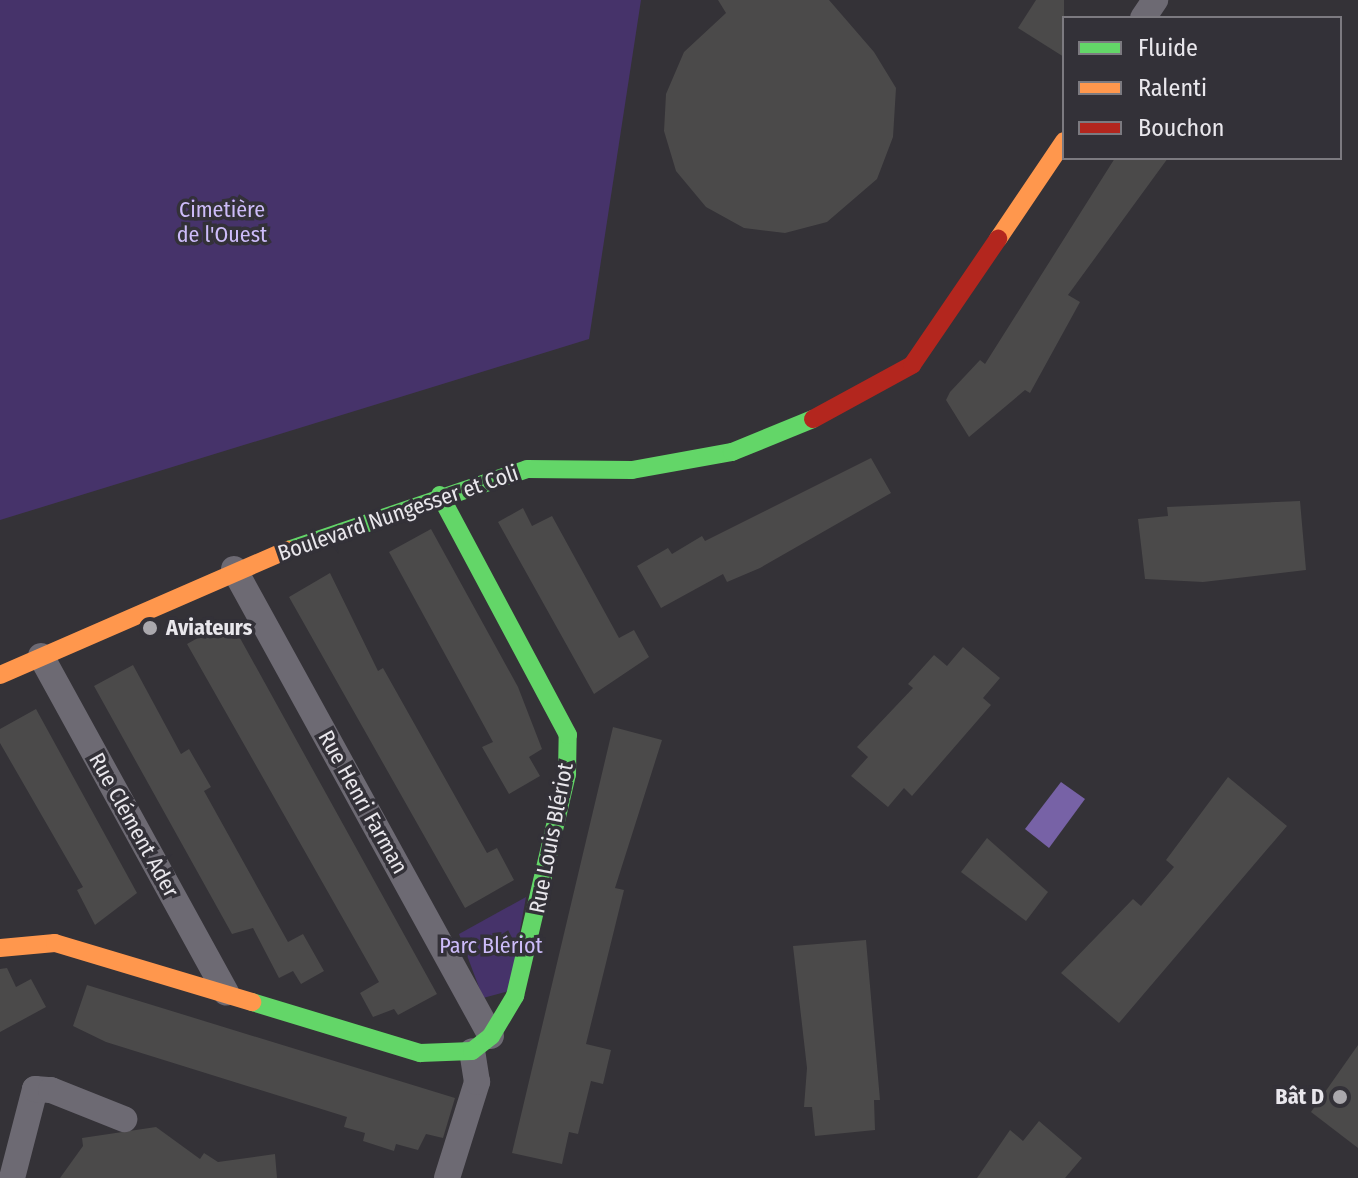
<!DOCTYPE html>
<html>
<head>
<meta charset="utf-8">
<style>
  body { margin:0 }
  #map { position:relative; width:1358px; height:1178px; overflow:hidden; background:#343237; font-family:"Fira Sans Condensed",sans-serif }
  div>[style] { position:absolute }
  .green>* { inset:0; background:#46336a }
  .water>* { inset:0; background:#7762a6 }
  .building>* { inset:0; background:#4b4a4a }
  .street>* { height:26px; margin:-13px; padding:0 13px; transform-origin:13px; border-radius:13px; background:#6d6a73 }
  .fast>* { height:18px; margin:-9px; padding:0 9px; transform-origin:9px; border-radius:9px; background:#63d668 }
  .slow>* { height:18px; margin:-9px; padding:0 9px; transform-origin:9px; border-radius:9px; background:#ff974d }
  .jam>* { height:18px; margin:-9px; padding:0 9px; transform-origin:9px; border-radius:9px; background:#b3261e }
  .dots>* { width:22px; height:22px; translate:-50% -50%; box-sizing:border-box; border:4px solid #333138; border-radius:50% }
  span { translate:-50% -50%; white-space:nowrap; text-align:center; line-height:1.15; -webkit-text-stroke:7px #333138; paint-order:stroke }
  .park-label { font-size:22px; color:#cdbcf9 }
  .street-label { font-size:22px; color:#e9e7ec }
  .poi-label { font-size:22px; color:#e9e7ec; font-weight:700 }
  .left { translate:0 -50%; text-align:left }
  .right { translate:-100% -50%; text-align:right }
  .legend { position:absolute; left:1062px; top:16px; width:280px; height:144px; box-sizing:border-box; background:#333138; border:2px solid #7c7a80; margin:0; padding:10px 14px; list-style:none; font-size:24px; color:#e9e7ec }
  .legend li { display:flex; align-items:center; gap:16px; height:40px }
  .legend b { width:40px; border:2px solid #7c7a80 }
</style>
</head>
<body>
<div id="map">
  <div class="green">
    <i style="clip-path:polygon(0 0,641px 0,589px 339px,0 520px)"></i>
    <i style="clip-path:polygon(526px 897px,509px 991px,483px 998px,459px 934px)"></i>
  </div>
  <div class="water">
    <i style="clip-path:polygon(1061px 782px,1085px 799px,1049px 848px,1025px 829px)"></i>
  </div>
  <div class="building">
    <i style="clip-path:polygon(718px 0,829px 0,874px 52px,896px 88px,893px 137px,877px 179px,827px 222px,785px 233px,744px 228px,706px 207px,676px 171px,664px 131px,666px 94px,684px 52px,726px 13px)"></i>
    <i style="clip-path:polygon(1036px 0,1064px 0,1064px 57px,1018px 28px)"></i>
    <i style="clip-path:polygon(1115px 158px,1168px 158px,1068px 295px,1080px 302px,1030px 393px,1025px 390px,969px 437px,946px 400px,950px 392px,980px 360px,985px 364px)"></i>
    <i style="clip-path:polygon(871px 458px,891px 493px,760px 568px,727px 582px,723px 574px,661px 608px,637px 566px,668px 548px,672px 554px,702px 536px,705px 541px)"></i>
    <i style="clip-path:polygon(1300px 501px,1306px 570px,1203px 582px,1145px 579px,1138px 519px,1168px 516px,1167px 507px)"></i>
    <i style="clip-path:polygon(523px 508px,532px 526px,552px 516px,619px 638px,634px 630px,649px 657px,594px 694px,498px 522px)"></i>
    <i style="clip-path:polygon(431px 529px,518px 687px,542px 749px,529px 757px,540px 776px,509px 794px,482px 747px,493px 742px,389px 552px)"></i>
    <i style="clip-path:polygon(330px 573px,378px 671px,383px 668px,487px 853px,497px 848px,514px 880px,465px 908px,289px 597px)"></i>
    <i style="clip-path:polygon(230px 620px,437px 994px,398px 1015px,394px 1009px,373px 1017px,360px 993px,379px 982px,187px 644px)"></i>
    <i style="clip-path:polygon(963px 647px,1000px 678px,983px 698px,991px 705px,912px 796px,904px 788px,888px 807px,851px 776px,868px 757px,857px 747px,913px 688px,908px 684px,934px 655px,947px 666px)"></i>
    <i style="clip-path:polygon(133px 665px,181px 754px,189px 749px,211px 787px,204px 791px,288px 942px,303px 934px,324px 971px,301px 984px,293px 971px,279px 978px,253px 928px,232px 934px,94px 686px)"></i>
    <i style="clip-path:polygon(36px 709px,137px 893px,95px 925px,77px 890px,83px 887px,0 743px,0 729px)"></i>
    <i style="clip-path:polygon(613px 727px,662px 740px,615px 888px,624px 890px,586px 1044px,611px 1050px,603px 1084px,591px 1081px,578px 1134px,569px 1132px,562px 1164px,512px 1153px)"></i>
    <i style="clip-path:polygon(1228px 777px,1287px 826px,1119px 1023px,1061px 973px,1133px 899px,1141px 906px,1174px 867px,1166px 860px)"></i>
    <i style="clip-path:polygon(987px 838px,1048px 892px,1026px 921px,961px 872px)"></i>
    <i style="clip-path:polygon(866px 940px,880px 1100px,874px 1100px,875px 1130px,815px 1136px,812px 1107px,804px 1107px,807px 1068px,793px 946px)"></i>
    <i style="clip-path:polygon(7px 968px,16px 987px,31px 979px,46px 1007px,0 1032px,0 969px)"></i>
    <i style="clip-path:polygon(87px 985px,455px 1098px,443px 1138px,426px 1134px,418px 1150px,396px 1144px,394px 1151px,363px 1141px,365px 1133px,344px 1127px,347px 1117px,106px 1042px,73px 1026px)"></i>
    <i style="clip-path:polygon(1358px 1045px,1358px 1148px,1311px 1112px)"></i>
    <i style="clip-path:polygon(1039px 1121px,1082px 1158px,1065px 1178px,977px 1178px,1010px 1130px,1023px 1141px)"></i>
    <i style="clip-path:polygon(156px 1127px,200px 1159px,204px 1153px,218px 1162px,275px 1154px,277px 1178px,60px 1178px,83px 1146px,82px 1138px)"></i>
  </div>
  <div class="street">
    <i style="left:1143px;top:18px;width:22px;rotate:-56deg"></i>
    <i style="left:234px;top:569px;width:533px;rotate:61.18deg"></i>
    <i style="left:41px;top:656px;width:384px;rotate:61.2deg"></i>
    <i style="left:12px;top:1178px;width:92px;rotate:-75.5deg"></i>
    <i style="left:35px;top:1089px;width:16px;rotate:4deg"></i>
    <i style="left:51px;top:1090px;width:79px;rotate:21.7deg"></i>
    <i style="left:447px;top:1178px;width:101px;rotate:-72.6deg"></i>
    <i style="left:477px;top:1082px;width:31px;rotate:-99deg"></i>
  </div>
  <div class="fast">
    <i style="left:288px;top:550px;width:252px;rotate:-18.7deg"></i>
    <i style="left:527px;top:469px;width:105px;rotate:0.5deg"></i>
    <i style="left:632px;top:470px;width:102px;rotate:-10.2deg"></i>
    <i style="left:732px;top:452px;width:87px;rotate:-22.2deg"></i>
    <i style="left:252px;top:1002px;width:176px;rotate:16.9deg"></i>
    <i style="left:420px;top:1053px;width:52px;rotate:-2.2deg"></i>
    <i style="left:472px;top:1051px;width:24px;rotate:-38deg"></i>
    <i style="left:491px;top:1036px;width:47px;rotate:-59deg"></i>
    <i style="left:515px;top:996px;width:228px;rotate:-76.8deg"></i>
    <i style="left:567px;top:774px;width:39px;rotate:-89deg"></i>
    <i style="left:568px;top:735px;width:272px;rotate:-118.1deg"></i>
  </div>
  <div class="slow">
    <i style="left:998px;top:239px;width:118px;rotate:-56deg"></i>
    <i style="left:0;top:675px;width:314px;rotate:-23.5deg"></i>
    <i style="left:0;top:948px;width:55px;rotate:-5.2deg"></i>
    <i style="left:55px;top:943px;width:206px;rotate:16.7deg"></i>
  </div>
  <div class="jam">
    <i style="left:813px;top:419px;width:113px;rotate:-28.6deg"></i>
    <i style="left:912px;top:365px;width:153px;rotate:-55.7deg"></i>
  </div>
  <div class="dots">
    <i style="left:150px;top:628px;background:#aaa8ad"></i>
    <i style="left:1340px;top:1097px;background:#aaa8ad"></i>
  </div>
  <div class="park-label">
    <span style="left:222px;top:222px">Cimetière<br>de l'Ouest</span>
    <span style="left:491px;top:946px">Parc Blériot</span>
  </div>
  <div class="street-label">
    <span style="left:398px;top:513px;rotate:-19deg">Boulevard Nungesser et Coli</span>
    <span style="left:363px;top:802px;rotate:61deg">Rue Henri Farman</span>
    <span style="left:134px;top:825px;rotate:61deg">Rue Clément Ader</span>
    <span style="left:551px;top:838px;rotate:-79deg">Rue Louis Blériot</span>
  </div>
  <div class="poi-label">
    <span class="left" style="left:166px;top:628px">Aviateurs</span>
    <span class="right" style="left:1324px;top:1097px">Bât D</span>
  </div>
  <ul class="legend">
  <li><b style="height:10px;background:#63d668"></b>Fluide</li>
  <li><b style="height:10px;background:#ff974d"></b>Ralenti</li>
  <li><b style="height:10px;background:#b3261e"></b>Bouchon</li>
  </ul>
</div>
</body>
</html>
